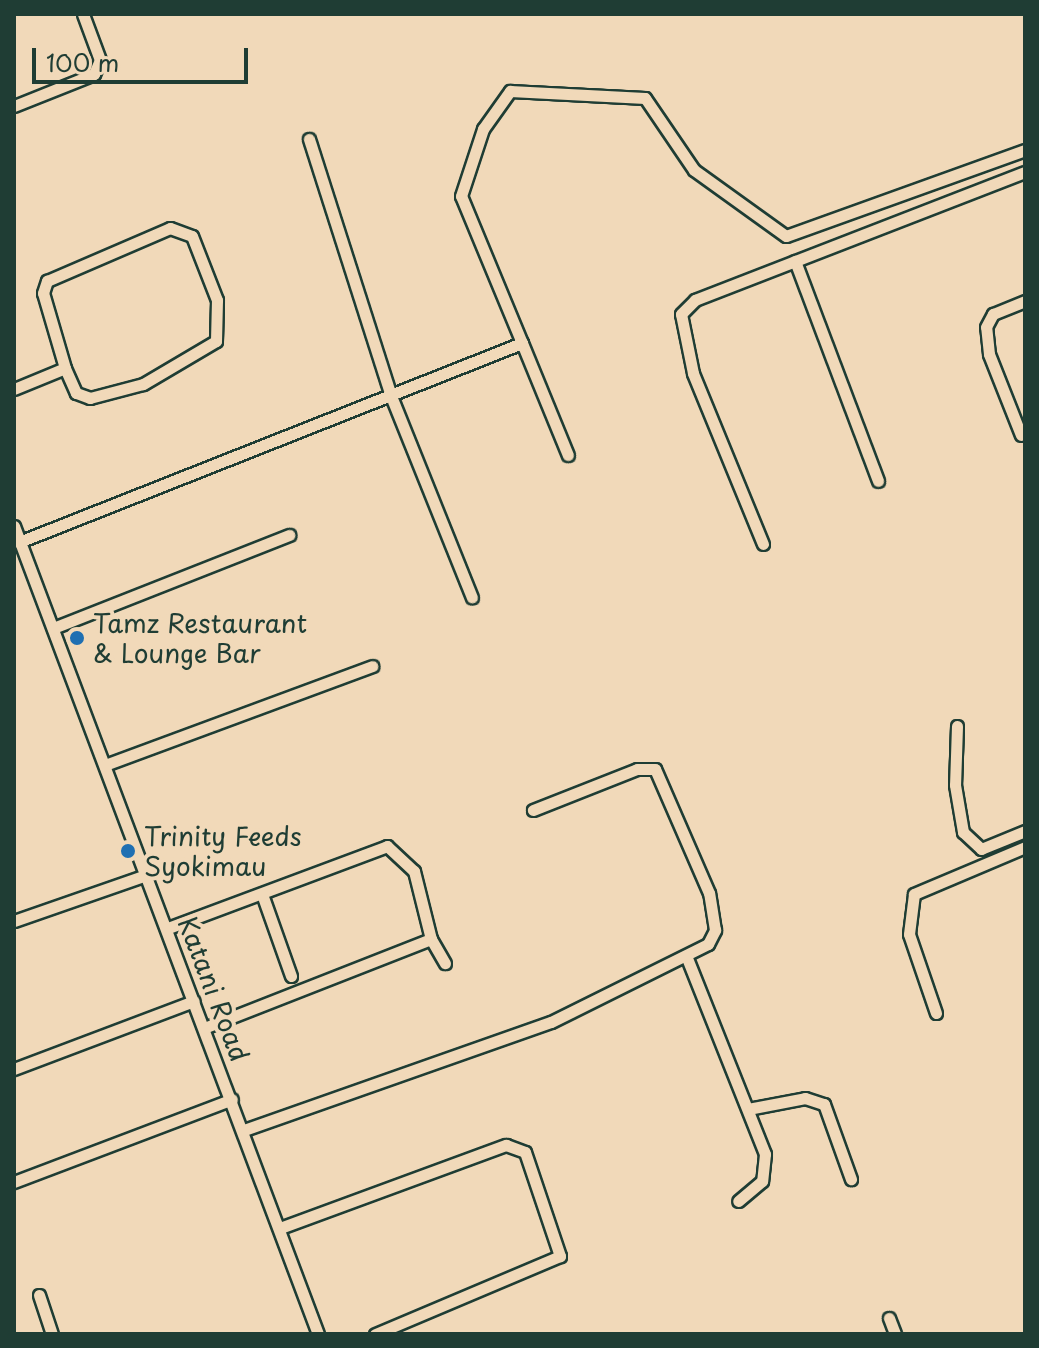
<!DOCTYPE html>
<html>
<head>
<meta charset="utf-8">
<style>
  body { margin:0 }
  #map { position:relative; width:1039px; height:1348px; overflow:hidden; background:#f1d9b9; font-family:"Playpen Sans",sans-serif }
  div>[style] { position:absolute }
  .roads { filter:drop-shadow(2px 0 #1f3d34) drop-shadow(-2px 0 #1f3d34) drop-shadow(0 2px #1f3d34) drop-shadow(0 -2px #1f3d34) }
  .minor>* { height:11px; margin:-5.5px; padding:0 5.5px; transform-origin:5.5px; border-radius:5.5px; background:#f1d9b9 }
  .dots>* { width:22px; height:22px; translate:-50% -50%; box-sizing:border-box; border:4px solid #f1d9b9; border-radius:50% }
  span { translate:-50% -50%; white-space:nowrap; text-align:center; line-height:1.15; -webkit-text-stroke:8px #f1d9b9; paint-order:stroke }
  .poi-label { font-size:26px; color:#1f3d34 }
  .left { translate:0 -50%; text-align:left }
  .street-label { font-size:26px; color:#1f3d34 }
  .frame { position:absolute; inset:0; border:16px solid #1f3d34; pointer-events:none }
  .scale { position:absolute; left:32px; top:48px; width:216px; height:36px; box-sizing:border-box; border:4px solid #1f3d34; border-top:0; padding-left:10px; font-size:24px; line-height:28px; white-space:nowrap; color:#1f3d34; -webkit-text-stroke:6px #f1d9b9; paint-order:stroke }
</style>
</head>
<body>
<div id="map">
  <div class="roads">
    <div class="minor">
      <i style="left:14px;top:106px;width:86px;rotate:-21.8deg"></i>
      <i style="left:94px;top:74px;width:15px;rotate:-67deg"></i>
      <i style="left:100px;top:60px;width:49px;rotate:-110.3deg"></i>
      <i style="left:309px;top:139px;width:270px;rotate:72.3deg"></i>
      <i style="left:391px;top:396px;width:217px;rotate:68.1deg"></i>
      <i style="left:795px;top:261px;width:235px;rotate:69.3deg"></i>
      <i style="left:522px;top:343px;width:121px;rotate:67.7deg"></i>
      <i style="left:14px;top:389px;width:55px;rotate:-22.4deg"></i>
      <i style="left:65px;top:368px;width:78px;rotate:-106.3deg"></i>
      <i style="left:43px;top:293px;width:13px;rotate:-72deg"></i>
      <i style="left:47px;top:281px;width:134px;rotate:-23.3deg"></i>
      <i style="left:170px;top:228px;width:23px;rotate:20deg"></i>
      <i style="left:192px;top:236px;width:69px;rotate:68.7deg"></i>
      <i style="left:217px;top:300px;width:41px;rotate:91.4deg"></i>
      <i style="left:216px;top:341px;width:85px;rotate:149.5deg"></i>
      <i style="left:143px;top:384px;width:55px;rotate:165.2deg"></i>
      <i style="left:90px;top:398px;width:15px;rotate:-160deg"></i>
      <i style="left:76px;top:393px;width:27px;rotate:-114deg"></i>
      <i style="left:1021px;top:435px;width:87px;rotate:-111.6deg"></i>
      <i style="left:989px;top:354px;width:27px;rotate:-96deg"></i>
      <i style="left:986px;top:327px;width:15px;rotate:-62deg"></i>
      <i style="left:993px;top:314px;width:35px;rotate:-22deg"></i>
      <i style="left:14px;top:526px;width:863px;rotate:69.38deg"></i>
      <i style="left:19px;top:542px;width:541px;rotate:-21.59deg"></i>
      <i style="left:522px;top:343px;width:159px;rotate:-112.5deg"></i>
      <i style="left:461px;top:196px;width:71px;rotate:-71.8deg"></i>
      <i style="left:483px;top:129px;width:47px;rotate:-54.6deg"></i>
      <i style="left:510px;top:91px;width:135px;rotate:3deg"></i>
      <i style="left:645px;top:98px;width:87px;rotate:55.8deg"></i>
      <i style="left:694px;top:170px;width:113px;rotate:35.7deg"></i>
      <i style="left:786px;top:236px;width:254px;rotate:-19.8deg"></i>
      <i style="left:763px;top:544px;width:185px;rotate:-112.3deg"></i>
      <i style="left:693px;top:373px;width:60px;rotate:-101.5deg"></i>
      <i style="left:681px;top:314px;width:20px;rotate:-45deg"></i>
      <i style="left:695px;top:300px;width:354px;rotate:-21.2deg"></i>
      <i style="left:53px;top:628px;width:254px;rotate:-21.5deg"></i>
      <i style="left:957px;top:726px;width:59px;rotate:91.9deg"></i>
      <i style="left:955px;top:785px;width:48px;rotate:80.3deg"></i>
      <i style="left:963px;top:832px;width:25px;rotate:43deg"></i>
      <i style="left:981px;top:849px;width:48px;rotate:-22.2deg"></i>
      <i style="left:105px;top:765px;width:285px;rotate:-20.3deg"></i>
      <i style="left:262px;top:894px;width:87px;rotate:70.5deg"></i>
      <i style="left:14px;top:921px;width:143px;rotate:-19.2deg"></i>
      <i style="left:168px;top:928px;width:234px;rotate:-20.5deg"></i>
      <i style="left:387px;top:846px;width:37px;rotate:43deg"></i>
      <i style="left:414px;top:871px;width:70px;rotate:76deg"></i>
      <i style="left:687px;top:958px;width:211px;rotate:68.3deg"></i>
      <i style="left:765px;top:1154px;width:27px;rotate:96deg"></i>
      <i style="left:762px;top:1181px;width:31px;rotate:140deg"></i>
      <i style="left:936px;top:1013px;width:83px;rotate:-108.9deg"></i>
      <i style="left:909px;top:934px;width:40px;rotate:-82.9deg"></i>
      <i style="left:914px;top:894px;width:121px;rotate:-22.9deg"></i>
      <i style="left:204px;top:1028px;width:244px;rotate:-21.4deg"></i>
      <i style="left:431px;top:939px;width:28px;rotate:60deg"></i>
      <i style="left:14px;top:1069px;width:192px;rotate:-20.7deg"></i>
      <i style="left:748px;top:1109px;width:58px;rotate:-10.9deg"></i>
      <i style="left:805px;top:1098px;width:20px;rotate:18deg"></i>
      <i style="left:824px;top:1104px;width:80px;rotate:70.2deg"></i>
      <i style="left:244px;top:1130px;width:325px;rotate:-19.4deg"></i>
      <i style="left:551px;top:1022px;width:175px;rotate:-26.4deg"></i>
      <i style="left:708px;top:944px;width:16px;rotate:-63deg"></i>
      <i style="left:715px;top:930px;width:37px;rotate:-99deg"></i>
      <i style="left:709px;top:893px;width:135px;rotate:-113.5deg"></i>
      <i style="left:655px;top:769px;width:18px;rotate:180deg"></i>
      <i style="left:637px;top:769px;width:112px;rotate:158.5deg"></i>
      <i style="left:14px;top:1182px;width:233px;rotate:-20.8deg"></i>
      <i style="left:280px;top:1228px;width:241px;rotate:-20.2deg"></i>
      <i style="left:506px;top:1145px;width:20px;rotate:20deg"></i>
      <i style="left:525px;top:1152px;width:110px;rotate:71.4deg"></i>
      <i style="left:560px;top:1256px;width:201px;rotate:157.1deg"></i>
      <i style="left:39px;top:1295px;width:41px;rotate:71.6deg"></i>
      <i style="left:889px;top:1318px;width:17px;rotate:69deg"></i>
    </div>
  </div>
  <div class="dots">
    <i style="left:77px;top:638px;background:#1f6fb2"></i>
    <i style="left:128px;top:851px;background:#1f6fb2"></i>
  </div>
  <div class="poi-label">
    <span class="left" style="left:93px;top:638px">Tamz Restaurant<br>&amp; Lounge Bar</span>
    <span class="left" style="left:144px;top:851px">Trinity Feeds<br>Syokimau</span>
  </div>
  <div class="street-label">
    <span style="left:214px;top:989px;rotate:69deg">Katani Road</span>
  </div>
  <div class="frame"></div>
  <div class="scale">100 m</div>
</div>
</body>
</html>
